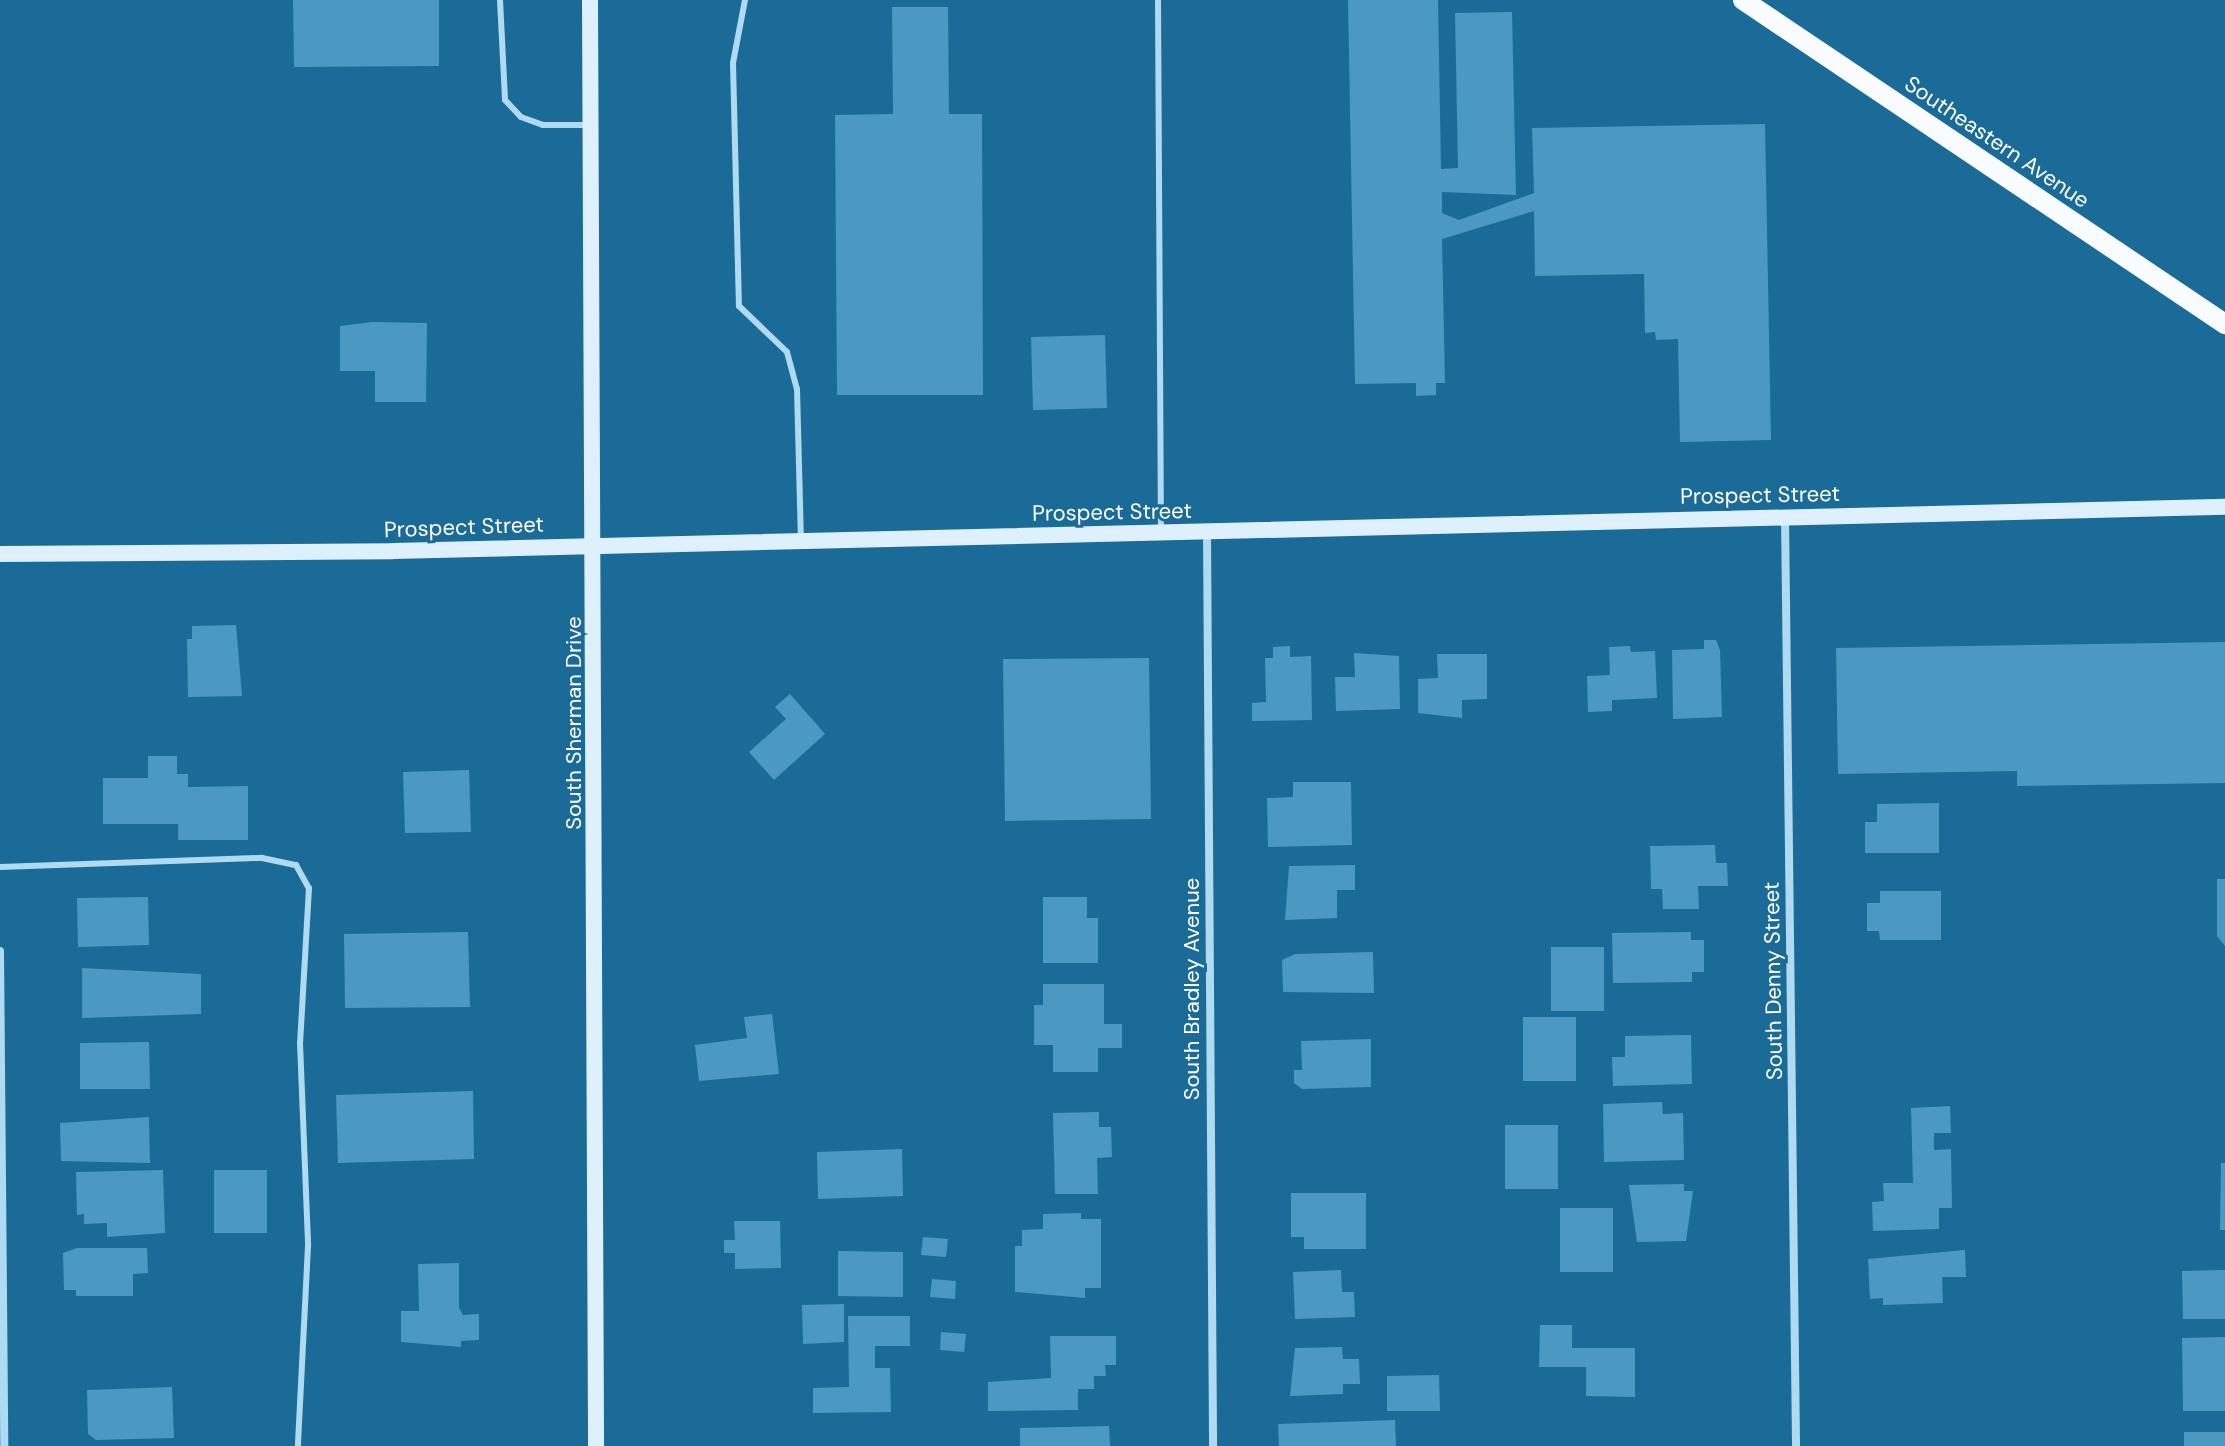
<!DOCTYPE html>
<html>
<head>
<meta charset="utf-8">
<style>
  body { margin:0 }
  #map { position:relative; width:2225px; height:1446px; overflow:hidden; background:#1a6b98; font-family:"DM Sans",sans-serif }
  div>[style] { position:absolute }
  .building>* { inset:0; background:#4b99c2 }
  .service>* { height:6px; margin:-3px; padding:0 3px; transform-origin:3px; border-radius:3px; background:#afdaf1 }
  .minor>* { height:8px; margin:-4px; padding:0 4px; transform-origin:4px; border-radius:4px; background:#afdaf1 }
  .secondary>* { height:16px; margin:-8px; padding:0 8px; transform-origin:8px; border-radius:8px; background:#ddf0fb }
  .primary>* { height:20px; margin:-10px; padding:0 10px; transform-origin:10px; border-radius:10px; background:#f8fcff }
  span { translate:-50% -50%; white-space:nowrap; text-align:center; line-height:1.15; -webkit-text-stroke:6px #1a6b98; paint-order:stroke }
  .street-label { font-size:22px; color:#fff }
</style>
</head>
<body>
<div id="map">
  <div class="building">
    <i style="clip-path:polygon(293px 0,439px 0,439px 66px,294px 67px)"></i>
    <i style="clip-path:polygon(1348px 0,1438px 0,1441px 169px,1458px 168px,1455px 13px,1512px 12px,1516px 195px,1442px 192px,1442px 213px,1459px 220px,1534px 193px,1532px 128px,1765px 124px,1771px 440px,1680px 442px,1678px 339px,1656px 340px,1655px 332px,1645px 333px,1644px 274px,1535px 276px,1534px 211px,1442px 239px,1445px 383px,1436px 383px,1436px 395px,1416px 396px,1416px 383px,1355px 384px)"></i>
    <i style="clip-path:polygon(892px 7px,948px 7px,949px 114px,982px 114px,983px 395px,837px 395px,835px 115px,893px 114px)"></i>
    <i style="clip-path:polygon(373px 322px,427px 323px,426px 402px,375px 402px,375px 371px,340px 371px,340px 326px)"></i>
    <i style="clip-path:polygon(1105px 335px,1107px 408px,1033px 410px,1031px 337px)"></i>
    <i style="clip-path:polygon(236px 625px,242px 696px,188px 697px,187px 639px,192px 639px,192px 626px)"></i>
    <i style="clip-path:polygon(1704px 640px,1716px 640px,1720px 650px,1722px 717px,1673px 719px,1672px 650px,1704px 649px)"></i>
    <i style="clip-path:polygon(2225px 642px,2225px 783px,2017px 786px,2017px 771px,1838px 774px,1836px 648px)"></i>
    <i style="clip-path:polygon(1290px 646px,1290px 657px,1311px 656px,1312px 720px,1252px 721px,1252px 703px,1266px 702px,1265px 658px,1273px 658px,1273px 647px)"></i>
    <i style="clip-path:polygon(1630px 646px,1631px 652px,1655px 651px,1657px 698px,1612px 700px,1612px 711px,1588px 712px,1587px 676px,1610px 675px,1609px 647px)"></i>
    <i style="clip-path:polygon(1354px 653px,1399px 656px,1400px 709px,1336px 711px,1335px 677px,1355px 677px)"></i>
    <i style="clip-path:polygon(1437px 654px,1487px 654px,1487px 699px,1462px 700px,1462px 718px,1418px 713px,1418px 679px,1438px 678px)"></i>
    <i style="clip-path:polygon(1149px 658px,1151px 819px,1005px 821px,1003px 659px)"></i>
    <i style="clip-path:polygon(790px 694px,825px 734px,774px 780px,749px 752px,786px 719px,775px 707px)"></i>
    <i style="clip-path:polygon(148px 756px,177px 756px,177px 774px,188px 774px,188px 787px,248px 786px,248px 840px,178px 840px,178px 824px,103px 824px,103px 778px,148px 778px)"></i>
    <i style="clip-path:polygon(469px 770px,471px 832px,405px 833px,403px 772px)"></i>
    <i style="clip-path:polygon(1293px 782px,1351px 782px,1352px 845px,1268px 847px,1267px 798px,1293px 797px)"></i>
    <i style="clip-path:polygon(1939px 803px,1939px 853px,1865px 853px,1865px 822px,1877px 822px,1877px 804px)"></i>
    <i style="clip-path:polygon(1715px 845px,1716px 863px,1727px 863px,1728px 886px,1698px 886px,1699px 909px,1663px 909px,1662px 889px,1651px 889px,1650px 846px)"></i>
    <i style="clip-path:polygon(1355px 865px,1355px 890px,1337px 890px,1337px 918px,1285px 920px,1289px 866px)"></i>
    <i style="clip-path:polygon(2217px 879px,2225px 879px,2225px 946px,2217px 936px)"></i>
    <i style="clip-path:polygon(1880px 891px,1941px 891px,1941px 940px,1880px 940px,1879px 931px,1867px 931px,1867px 903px,1880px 903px)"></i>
    <i style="clip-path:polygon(148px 897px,149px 945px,78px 947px,77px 898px)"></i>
    <i style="clip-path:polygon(1043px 897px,1087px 897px,1087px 918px,1098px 918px,1098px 963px,1043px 963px)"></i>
    <i style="clip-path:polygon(468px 932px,470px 1007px,345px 1008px,344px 934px)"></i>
    <i style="clip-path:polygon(1691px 932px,1691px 940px,1704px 940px,1704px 972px,1692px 972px,1692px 982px,1613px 983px,1612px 933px)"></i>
    <i style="clip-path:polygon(1551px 947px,1604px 947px,1604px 1011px,1551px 1011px)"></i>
    <i style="clip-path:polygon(1373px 952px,1374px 993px,1283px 992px,1282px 960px,1295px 954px)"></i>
    <i style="clip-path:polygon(82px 968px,201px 974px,201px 1014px,82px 1018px)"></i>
    <i style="clip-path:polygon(1043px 984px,1104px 984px,1104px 1024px,1122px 1024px,1122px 1048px,1098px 1048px,1098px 1072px,1053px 1072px,1053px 1045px,1034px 1045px,1034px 1005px,1043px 1005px)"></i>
    <i style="clip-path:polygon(772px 1014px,779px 1074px,699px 1081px,695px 1045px,747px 1038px,744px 1017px)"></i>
    <i style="clip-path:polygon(1523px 1017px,1576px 1017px,1576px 1081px,1523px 1081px)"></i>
    <i style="clip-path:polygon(1691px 1035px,1692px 1084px,1613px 1086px,1612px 1057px,1625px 1057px,1625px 1036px)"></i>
    <i style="clip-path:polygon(1371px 1039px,1371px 1087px,1302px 1089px,1294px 1083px,1294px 1070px,1302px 1070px,1301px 1041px)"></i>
    <i style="clip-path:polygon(149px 1042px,150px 1089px,80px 1089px,80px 1043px)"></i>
    <i style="clip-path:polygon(473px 1091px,474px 1159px,338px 1163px,336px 1095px)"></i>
    <i style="clip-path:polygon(1662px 1102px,1663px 1114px,1683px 1113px,1684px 1160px,1604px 1162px,1603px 1104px)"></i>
    <i style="clip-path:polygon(1950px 1106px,1951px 1133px,1934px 1133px,1934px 1150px,1951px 1149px,1952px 1208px,1939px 1208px,1939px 1229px,1873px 1231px,1872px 1202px,1884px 1201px,1883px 1183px,1913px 1183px,1911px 1108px)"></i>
    <i style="clip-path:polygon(1099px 1112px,1099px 1127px,1111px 1127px,1112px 1157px,1097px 1158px,1098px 1194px,1055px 1194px,1053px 1113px)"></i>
    <i style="clip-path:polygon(149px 1117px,150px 1163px,61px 1161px,60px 1123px)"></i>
    <i style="clip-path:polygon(1505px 1125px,1558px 1125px,1558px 1189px,1505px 1189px)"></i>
    <i style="clip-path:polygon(902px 1149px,903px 1196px,818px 1199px,817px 1152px)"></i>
    <i style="clip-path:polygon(2221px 1163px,2225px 1163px,2225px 1230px,2220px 1230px)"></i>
    <i style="clip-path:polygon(163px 1170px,165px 1233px,107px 1237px,107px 1223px,84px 1224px,84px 1214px,77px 1215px,76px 1172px)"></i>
    <i style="clip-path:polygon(214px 1170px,267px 1170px,267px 1233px,214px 1233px)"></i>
    <i style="clip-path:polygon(1684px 1184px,1684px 1191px,1693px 1191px,1686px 1241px,1637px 1242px,1629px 1185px)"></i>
    <i style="clip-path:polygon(1291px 1193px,1366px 1193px,1366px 1249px,1304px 1249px,1304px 1237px,1291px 1237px)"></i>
    <i style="clip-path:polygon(1560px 1208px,1613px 1208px,1613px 1272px,1560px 1272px)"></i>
    <i style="clip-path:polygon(1081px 1213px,1081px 1219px,1101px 1219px,1101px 1288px,1085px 1288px,1085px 1298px,1015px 1292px,1015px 1246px,1022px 1246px,1022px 1230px,1043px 1229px,1043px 1214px)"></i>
    <i style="clip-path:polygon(734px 1221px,780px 1221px,781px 1268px,735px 1269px,735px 1253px,724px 1253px,724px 1240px,735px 1240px)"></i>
    <i style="clip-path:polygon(923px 1237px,948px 1239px,946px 1257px,921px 1255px)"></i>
    <i style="clip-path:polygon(77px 1248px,147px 1248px,148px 1273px,133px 1274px,133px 1296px,76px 1296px,76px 1290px,64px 1290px,63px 1253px)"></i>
    <i style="clip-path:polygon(1965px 1250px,1966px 1277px,1942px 1277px,1943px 1303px,1883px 1305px,1883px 1298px,1870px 1299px,1868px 1259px)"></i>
    <i style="clip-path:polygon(838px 1251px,903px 1252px,903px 1297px,838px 1296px)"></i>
    <i style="clip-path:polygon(459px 1263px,459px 1308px,463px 1315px,479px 1314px,479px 1340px,461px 1341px,461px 1347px,401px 1342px,401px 1311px,419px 1311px,418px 1264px)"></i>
    <i style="clip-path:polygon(1341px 1270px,1342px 1292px,1354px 1292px,1355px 1317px,1295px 1319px,1293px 1272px)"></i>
    <i style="clip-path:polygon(2225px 1270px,2225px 1319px,2183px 1319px,2182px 1271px)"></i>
    <i style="clip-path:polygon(932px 1279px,956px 1281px,955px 1299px,930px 1297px)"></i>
    <i style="clip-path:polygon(844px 1304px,844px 1342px,803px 1344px,802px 1305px)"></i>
    <i style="clip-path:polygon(848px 1316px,910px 1316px,910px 1346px,875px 1346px,875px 1368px,890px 1368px,891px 1412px,813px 1413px,813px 1388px,849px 1387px)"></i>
    <i style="clip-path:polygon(1540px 1325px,1572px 1325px,1572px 1348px,1635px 1348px,1635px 1397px,1586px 1396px,1586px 1367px,1539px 1367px)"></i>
    <i style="clip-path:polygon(941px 1332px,966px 1334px,964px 1352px,940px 1350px)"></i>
    <i style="clip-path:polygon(1050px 1336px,1116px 1336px,1116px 1365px,1105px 1365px,1106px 1376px,1094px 1376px,1094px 1389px,1078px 1389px,1078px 1410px,988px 1411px,988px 1382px,1051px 1378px)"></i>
    <i style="clip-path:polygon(2225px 1337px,2225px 1411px,2183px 1411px,2182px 1338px)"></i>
    <i style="clip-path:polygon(1342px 1347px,1343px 1359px,1359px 1359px,1360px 1384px,1343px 1384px,1343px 1394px,1290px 1396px,1295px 1348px)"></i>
    <i style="clip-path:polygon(1439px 1375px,1440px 1411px,1387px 1411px,1387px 1376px)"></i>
    <i style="clip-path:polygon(172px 1387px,174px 1438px,96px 1440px,88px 1434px,87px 1390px)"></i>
    <i style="clip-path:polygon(1395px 1420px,1396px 1446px,1279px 1446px,1278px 1424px)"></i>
    <i style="clip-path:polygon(1109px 1426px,1110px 1446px,1020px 1446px,1020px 1428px)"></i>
    <i style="clip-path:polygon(2184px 1432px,2225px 1432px,2225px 1446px,2184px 1446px)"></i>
  </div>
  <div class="service">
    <i style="left:500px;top:0;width:100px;rotate:87.1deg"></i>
    <i style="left:505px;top:100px;width:23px;rotate:47deg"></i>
    <i style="left:521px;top:117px;width:23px;rotate:20deg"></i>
    <i style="left:543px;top:125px;width:45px"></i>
    <i style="left:745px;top:0;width:64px;rotate:100.8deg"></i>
    <i style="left:733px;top:63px;width:243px;rotate:88.6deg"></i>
    <i style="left:739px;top:306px;width:66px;rotate:43.8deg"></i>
    <i style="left:787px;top:352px;width:38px;rotate:75deg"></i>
    <i style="left:797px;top:389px;width:152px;rotate:88.5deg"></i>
    <i style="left:1158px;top:0;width:530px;rotate:89.68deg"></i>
    <i style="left:0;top:867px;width:262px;rotate:-2deg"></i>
    <i style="left:262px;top:858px;width:35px;rotate:12deg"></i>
    <i style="left:296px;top:865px;width:26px;rotate:61deg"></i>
    <i style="left:309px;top:888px;width:155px;rotate:93.3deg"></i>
    <i style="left:300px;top:1043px;width:203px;rotate:87.7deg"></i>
    <i style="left:308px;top:1246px;width:200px;rotate:92.9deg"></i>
  </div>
  <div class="minor">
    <i style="left:1785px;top:516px;width:930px;rotate:89.32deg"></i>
    <i style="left:1207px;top:532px;width:914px;rotate:89.62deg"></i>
    <i style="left:0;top:951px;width:495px;rotate:89.5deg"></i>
  </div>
  <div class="secondary">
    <i style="left:590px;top:0;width:1446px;rotate:89.76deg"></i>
    <i style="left:0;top:554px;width:393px;rotate:-0.4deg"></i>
    <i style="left:393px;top:551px;width:1833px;rotate:-1.38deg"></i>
  </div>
  <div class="primary">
    <i style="left:1743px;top:0;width:581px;rotate:33.91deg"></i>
  </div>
  <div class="street-label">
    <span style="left:1997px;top:142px;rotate:34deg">Southeastern Avenue</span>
    <span style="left:1760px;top:495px;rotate:-1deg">Prospect Street</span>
    <span style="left:1112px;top:512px;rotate:-1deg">Prospect Street</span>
    <span style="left:464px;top:527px;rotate:-2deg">Prospect Street</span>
    <span style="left:574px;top:723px;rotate:-90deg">South Sherman Drive</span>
    <span style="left:1773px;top:981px;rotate:-91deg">South Denny Street</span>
    <span style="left:1192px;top:989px;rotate:-90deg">South Bradley Avenue</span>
  </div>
</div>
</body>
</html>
